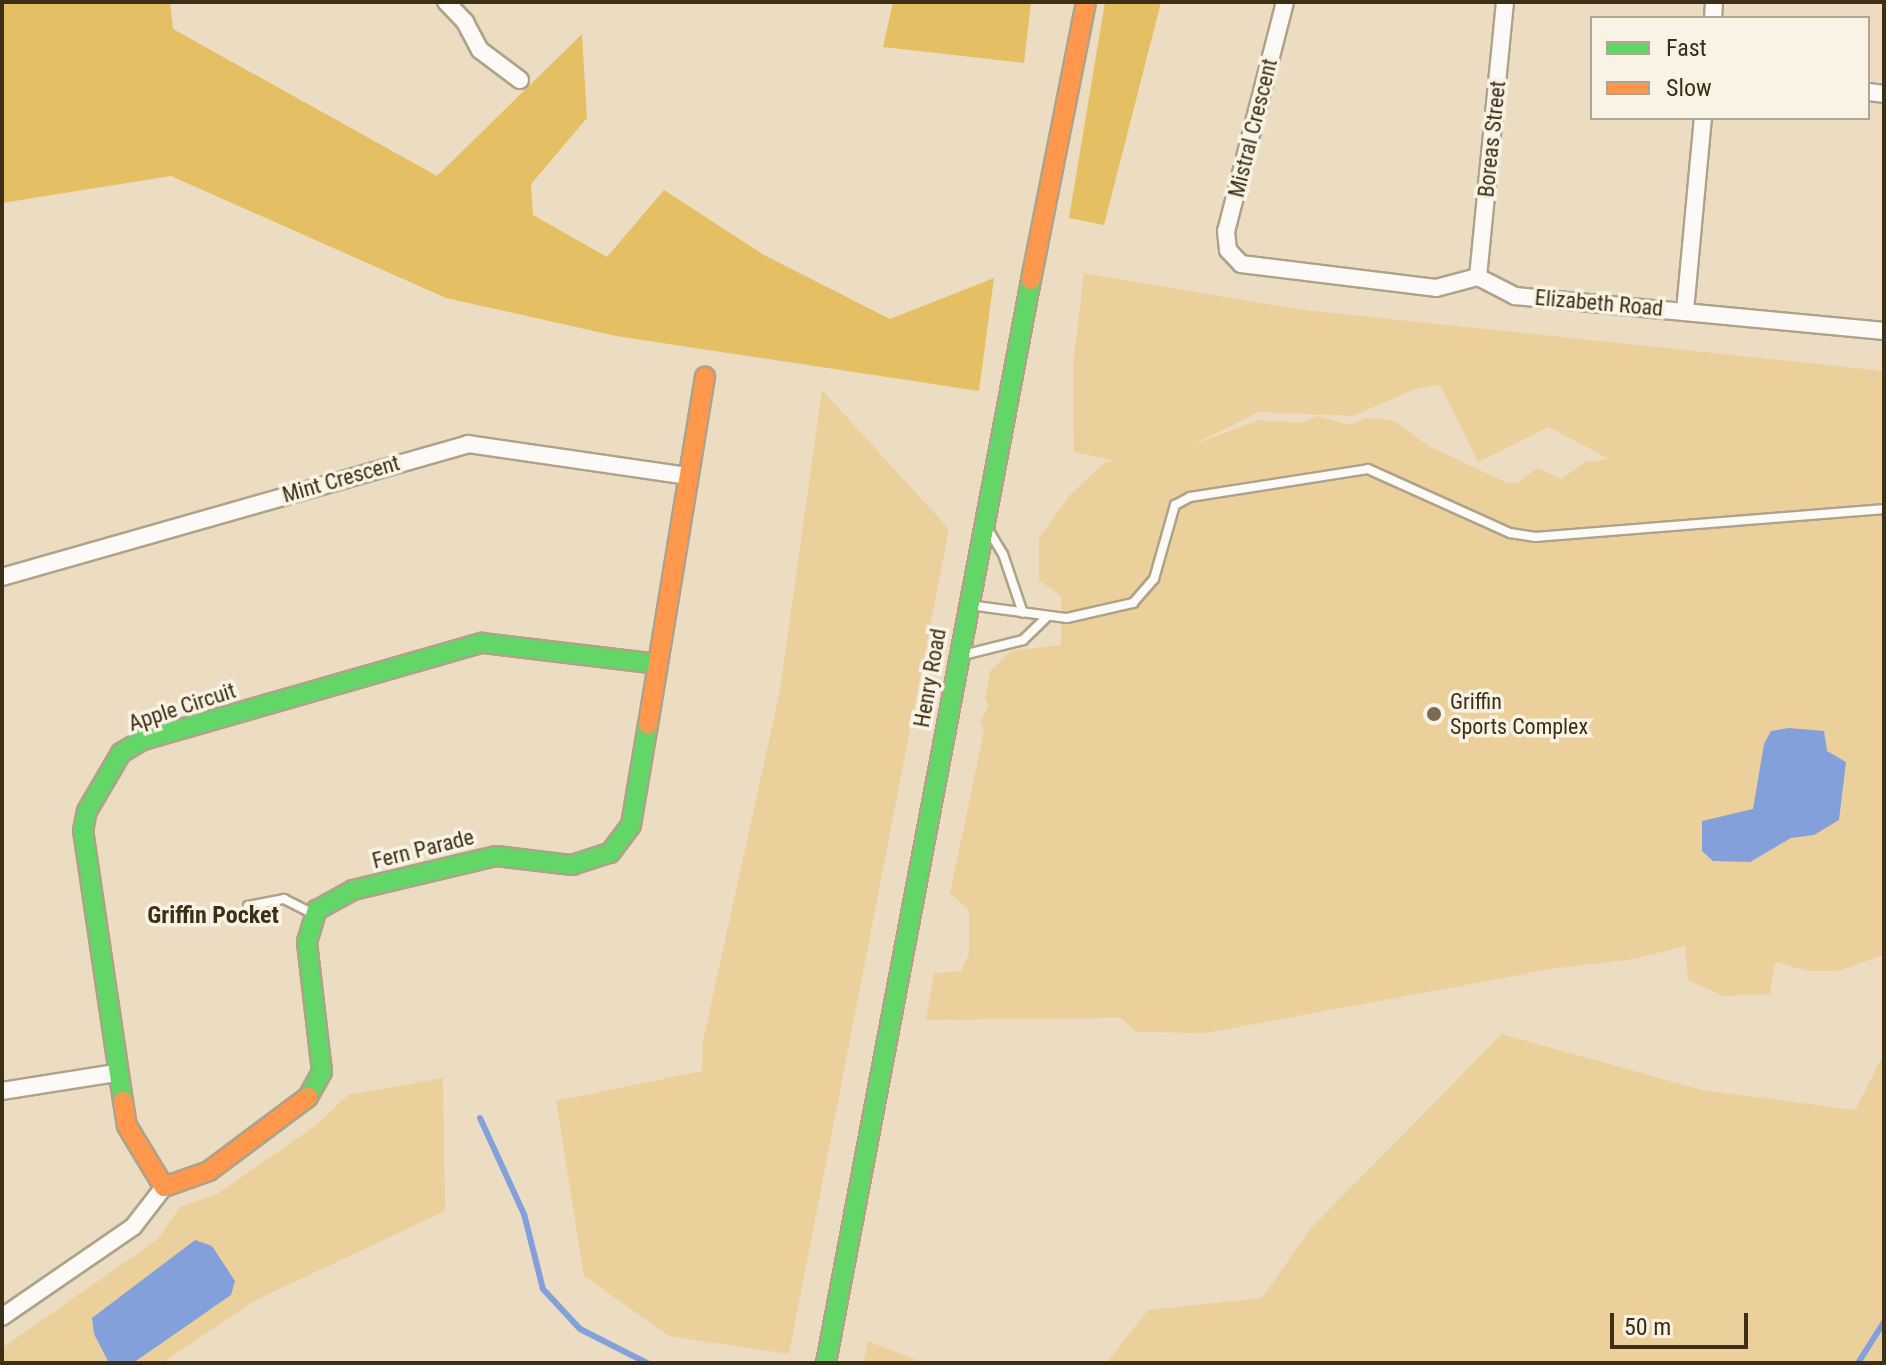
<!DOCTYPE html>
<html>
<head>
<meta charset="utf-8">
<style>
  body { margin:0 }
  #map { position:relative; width:1886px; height:1365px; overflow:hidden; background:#ecddc2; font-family:"Roboto Condensed",sans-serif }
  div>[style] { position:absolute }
  .green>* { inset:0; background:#ebd09b }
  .forest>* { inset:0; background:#e5bf64 }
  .water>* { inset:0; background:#84a0da }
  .stream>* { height:6px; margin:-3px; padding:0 3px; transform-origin:3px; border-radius:3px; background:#84a0da }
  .roads { filter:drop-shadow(2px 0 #aea289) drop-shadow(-2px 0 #aea289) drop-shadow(0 2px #aea289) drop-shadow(0 -2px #aea289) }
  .lane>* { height:8px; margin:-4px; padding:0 4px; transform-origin:4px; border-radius:4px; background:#fcfaf6 }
  .street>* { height:16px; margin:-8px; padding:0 8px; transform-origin:8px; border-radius:8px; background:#fcfaf6 }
  .fast>* { height:18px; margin:-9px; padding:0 9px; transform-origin:9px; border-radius:9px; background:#63d668 }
  .slow>* { height:18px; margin:-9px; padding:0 9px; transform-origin:9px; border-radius:9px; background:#ff974d }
  .dots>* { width:22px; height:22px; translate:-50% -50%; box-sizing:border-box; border:4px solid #f9f3e6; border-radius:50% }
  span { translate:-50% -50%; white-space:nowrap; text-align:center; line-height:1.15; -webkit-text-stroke:7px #f9f3e6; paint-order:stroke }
  .street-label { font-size:22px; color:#3d2f15 }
  .poi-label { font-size:22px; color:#3d2f15 }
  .left { translate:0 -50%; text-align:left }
  .neighbourhood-label { font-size:24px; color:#3d2f15; font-weight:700 }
  .frame { position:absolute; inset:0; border:4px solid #3d2f15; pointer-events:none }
  .legend { position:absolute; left:1590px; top:16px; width:280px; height:104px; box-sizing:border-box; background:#f9f3e6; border:2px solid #aea592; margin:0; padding:10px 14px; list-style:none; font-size:24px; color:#3d2f15 }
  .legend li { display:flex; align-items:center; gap:16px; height:40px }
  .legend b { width:40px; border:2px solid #aea592 }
  .scale { position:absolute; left:1610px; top:1313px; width:138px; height:36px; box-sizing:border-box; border:4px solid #3d2f15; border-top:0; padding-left:10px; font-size:24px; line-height:28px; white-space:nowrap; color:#3d2f15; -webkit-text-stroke:6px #f9f3e6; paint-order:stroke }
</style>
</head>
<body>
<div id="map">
  <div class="green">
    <i style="clip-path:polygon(evenodd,1084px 273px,1295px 309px,1884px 371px,1884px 955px,1837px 971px,1807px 971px,1775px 962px,1770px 994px,1724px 996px,1688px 980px,1685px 946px,1634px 959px,1551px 969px,1206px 1033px,1136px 1032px,1121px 1018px,926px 1020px,934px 973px,961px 971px,969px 954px,969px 910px,950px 893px,984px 731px,980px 722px,989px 705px,985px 699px,990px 671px,1011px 651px,1061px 645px,1061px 596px,1039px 580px,1039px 538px,1070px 495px,1104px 463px,1116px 461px,1074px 452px,1073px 365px,1084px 273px,1440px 385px,1478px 462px,1549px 427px,1609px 459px,1586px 462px,1561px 479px,1538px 468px,1517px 483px,1507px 483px,1429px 446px,1392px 420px,1367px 418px,1348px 425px,1317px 416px,1301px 423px,1259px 420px,1190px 446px,1259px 412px,1353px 416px,1416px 389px,1440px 385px)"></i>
    <i style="clip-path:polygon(822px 390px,949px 529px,789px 1354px,669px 1336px,584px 1276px,556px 1101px,702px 1071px,703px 1041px,780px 690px)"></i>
    <i style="clip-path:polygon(1502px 1034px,1702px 1090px,1855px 1110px,1884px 1053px,1884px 1363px,1106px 1363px,1148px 1310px,1262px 1298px,1311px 1228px)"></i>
    <i style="clip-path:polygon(443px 1078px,445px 1211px,256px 1300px,162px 1363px,2px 1363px,2px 1348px,158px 1239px,180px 1207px,217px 1194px,315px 1126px,348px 1095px)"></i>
    <i style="clip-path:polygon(868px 1341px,924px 1363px,863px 1363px)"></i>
  </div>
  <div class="forest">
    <i style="clip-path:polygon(2px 2px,170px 2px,173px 29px,437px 176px,582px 34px,587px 118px,531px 184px,533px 215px,607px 257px,664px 190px,764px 255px,890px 319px,994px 278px,979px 391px,616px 336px,446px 298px,171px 176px,2px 203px)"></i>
    <i style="clip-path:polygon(893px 2px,1031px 2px,1024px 63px,883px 47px)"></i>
    <i style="clip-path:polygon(1105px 2px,1161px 2px,1104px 225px,1069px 218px)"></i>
  </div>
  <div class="water">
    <i style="clip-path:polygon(1789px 728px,1824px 731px,1827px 751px,1846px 762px,1839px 820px,1814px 835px,1791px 838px,1750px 862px,1713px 861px,1702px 851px,1702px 821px,1753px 809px,1764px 744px,1771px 731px)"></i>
    <i style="clip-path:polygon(195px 1240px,212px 1246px,235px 1281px,231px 1295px,133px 1363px,109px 1363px,94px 1334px,92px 1318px)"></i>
  </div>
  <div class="stream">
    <i style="left:480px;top:1118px;width:106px;rotate:65.4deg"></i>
    <i style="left:524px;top:1214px;width:77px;rotate:75.8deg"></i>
    <i style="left:543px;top:1289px;width:54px;rotate:47.2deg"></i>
    <i style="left:580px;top:1329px;width:75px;rotate:26.9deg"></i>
    <i style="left:1858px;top:1363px;width:49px;rotate:-57.6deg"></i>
  </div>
  <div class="roads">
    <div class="lane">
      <i style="left:986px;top:526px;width:33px;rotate:59deg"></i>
      <i style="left:1003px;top:554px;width:62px;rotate:71.3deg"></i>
      <i style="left:969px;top:605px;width:99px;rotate:7.6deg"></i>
      <i style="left:1067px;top:618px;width:68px;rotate:-12.8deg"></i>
      <i style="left:1133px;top:603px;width:32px;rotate:-49deg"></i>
      <i style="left:1154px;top:579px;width:77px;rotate:-74.2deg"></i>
      <i style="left:1175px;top:505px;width:17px;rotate:-28deg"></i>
      <i style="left:1190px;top:497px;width:180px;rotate:-8.9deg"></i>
      <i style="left:1368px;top:469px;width:156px;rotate:24.3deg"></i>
      <i style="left:1510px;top:533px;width:26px;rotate:9deg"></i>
      <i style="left:1536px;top:537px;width:346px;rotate:-4.6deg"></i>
      <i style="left:963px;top:655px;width:62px;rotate:-14deg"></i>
      <i style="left:1023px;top:640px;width:33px;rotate:-44deg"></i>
      <i style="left:248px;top:906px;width:37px;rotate:-11deg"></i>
      <i style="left:284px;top:899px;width:35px;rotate:27deg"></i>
    </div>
    <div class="street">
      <i style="left:446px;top:2px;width:28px;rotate:46deg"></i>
      <i style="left:465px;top:22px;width:32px;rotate:62deg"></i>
      <i style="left:480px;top:50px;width:50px;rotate:36.9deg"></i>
      <i style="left:1285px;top:2px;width:236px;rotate:104.4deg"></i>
      <i style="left:1226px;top:231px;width:19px;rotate:84deg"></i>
      <i style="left:1228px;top:250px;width:19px;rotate:47deg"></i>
      <i style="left:1241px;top:264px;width:196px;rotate:7deg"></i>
      <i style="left:1436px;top:288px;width:43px;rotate:-14.7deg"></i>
      <i style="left:1478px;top:277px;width:42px;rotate:27.2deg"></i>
      <i style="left:1515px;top:296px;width:371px;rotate:5.4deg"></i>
      <i style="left:1713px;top:18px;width:16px;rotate:-86deg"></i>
      <i style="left:1868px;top:92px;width:16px;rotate:7deg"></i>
      <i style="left:1478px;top:277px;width:276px;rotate:-84.4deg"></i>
      <i style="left:1685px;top:311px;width:194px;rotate:-84.7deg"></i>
      <i style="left:2px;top:577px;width:485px;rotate:-15.9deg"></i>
      <i style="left:468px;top:444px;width:222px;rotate:8.3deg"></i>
      <i style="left:2px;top:1091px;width:115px;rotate:-9deg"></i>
      <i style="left:2px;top:1317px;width:159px;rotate:-34.5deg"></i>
      <i style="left:133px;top:1227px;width:51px;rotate:-52.2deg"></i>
    </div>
    <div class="fast">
      <i style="left:308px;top:1097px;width:29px;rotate:-61deg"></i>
      <i style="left:322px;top:1072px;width:131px;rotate:-96.6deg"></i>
      <i style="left:307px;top:942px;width:34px;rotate:-73deg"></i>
      <i style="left:317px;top:910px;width:41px;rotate:-29.1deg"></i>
      <i style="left:353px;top:890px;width:147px;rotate:-13.4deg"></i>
      <i style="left:496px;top:856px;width:77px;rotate:6.8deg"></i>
      <i style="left:572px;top:865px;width:40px;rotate:-18deg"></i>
      <i style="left:610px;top:853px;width:35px;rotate:-53deg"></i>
      <i style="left:631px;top:825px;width:101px;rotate:-80.4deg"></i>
      <i style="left:123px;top:1101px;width:273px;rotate:-98.4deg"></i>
      <i style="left:83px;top:831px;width:20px;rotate:-79deg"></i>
      <i style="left:87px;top:811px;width:67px;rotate:-59.6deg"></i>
      <i style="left:121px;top:753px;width:26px;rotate:-31deg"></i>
      <i style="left:143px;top:740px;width:353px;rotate:-16deg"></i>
      <i style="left:482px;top:643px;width:177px;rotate:6.8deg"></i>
      <i style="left:826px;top:1363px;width:1102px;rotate:-79.28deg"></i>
    </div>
    <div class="slow">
      <i style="left:1031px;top:280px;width:283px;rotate:-78.8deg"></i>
      <i style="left:648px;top:725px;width:353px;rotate:-80.7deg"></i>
      <i style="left:123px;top:1101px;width:25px;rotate:81deg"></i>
      <i style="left:127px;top:1126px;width:71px;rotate:58.8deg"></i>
      <i style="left:164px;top:1187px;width:48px;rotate:-19.6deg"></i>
      <i style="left:209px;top:1171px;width:124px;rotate:-36.8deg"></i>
    </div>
  </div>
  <div class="dots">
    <i style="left:1434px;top:714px;background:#7a6c52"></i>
  </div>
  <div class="street-label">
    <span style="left:1253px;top:128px;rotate:-76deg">Mistral Crescent</span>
    <span style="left:1492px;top:139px;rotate:-84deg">Boreas Street</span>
    <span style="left:1599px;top:303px;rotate:5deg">Elizabeth Road</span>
    <span style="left:341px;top:479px;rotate:-16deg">Mint Crescent</span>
    <span style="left:930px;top:678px;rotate:-80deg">Henry Road</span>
    <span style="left:182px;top:707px;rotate:-18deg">Apple Circuit</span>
    <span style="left:423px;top:849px;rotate:-14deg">Fern Parade</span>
  </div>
  <div class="poi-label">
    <span class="left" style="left:1450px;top:714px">Griffin<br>Sports Complex</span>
  </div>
  <div class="neighbourhood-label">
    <span style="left:213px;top:916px">Griffin Pocket</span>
  </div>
  <div class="frame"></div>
  <ul class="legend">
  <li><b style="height:10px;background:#63d668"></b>Fast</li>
  <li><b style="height:10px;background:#ff974d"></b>Slow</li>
  </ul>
  <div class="scale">50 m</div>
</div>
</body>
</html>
